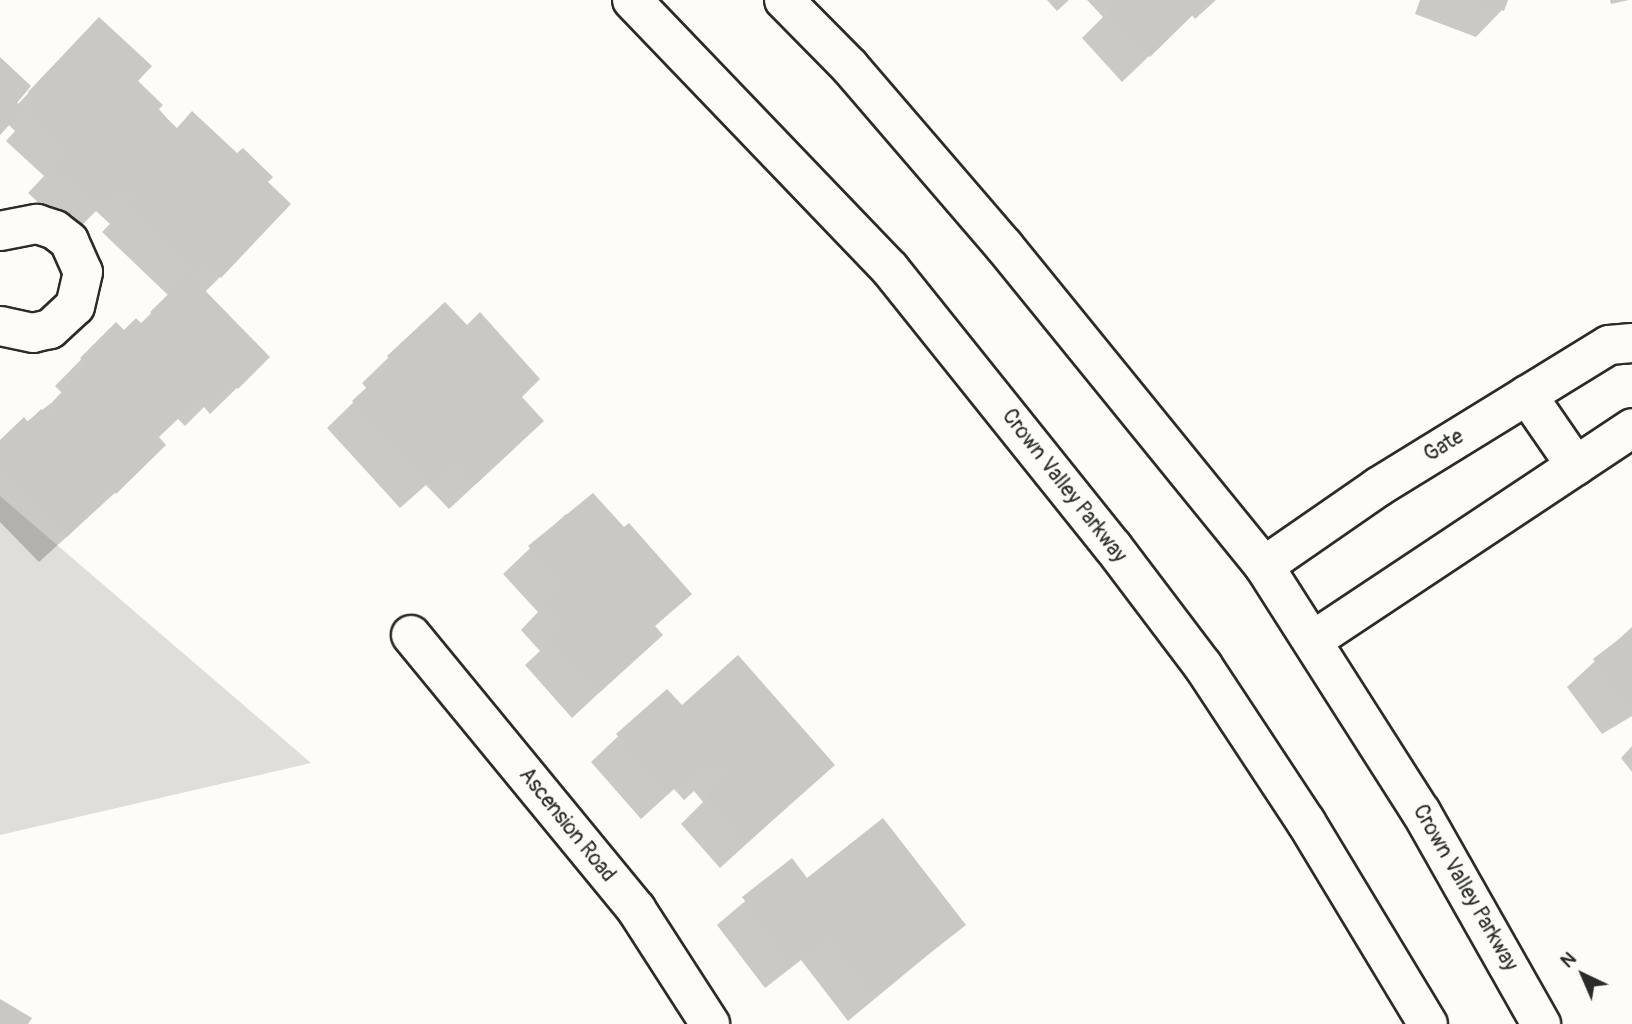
<!DOCTYPE html>
<html>
<head>
<meta charset="utf-8">
<style>
  body { margin:0 }
  #map { position:relative; width:1632px; height:1024px; overflow:hidden; background:#fdfcf7; font-family:Pangolin,sans-serif }
  div>[style] { position:absolute }
  .green>* { inset:0; background:#dfdeda }
  .shadow>* { inset:0; background:#0003 }
  .building>* { inset:0; background:#c9c8c4 }
  .roads { filter:drop-shadow(2px 0 #2b2b2b) drop-shadow(-2px 0 #2b2b2b) drop-shadow(0 2px #2b2b2b) drop-shadow(0 -2px #2b2b2b) }
  .minor>* { height:38px; margin:-19px; padding:0 19px; transform-origin:19px; border-radius:19px; background:#fdfcf7 }
  .primary>* { height:38px; margin:-19px; padding:0 19px; transform-origin:19px; border-radius:19px; background:#fdfcf7 }
  span { translate:-50% -50%; white-space:nowrap; text-align:center; line-height:1.15; -webkit-text-stroke:5px #fdfcf7; paint-order:stroke }
  .street-label { font-size:21px; color:#2b2b2b }
  .north { position:absolute; left:1548px; top:940px; width:70px; height:70px; -webkit-text-stroke:5px #fdfcf7; paint-order:stroke; rotate:316deg; font-size:19px; font-weight:700; line-height:28px; text-align:center; color:#2b2b2b }
  .north::after { content:''; display:block; margin:auto; width:24px; height:32px; background:#2b2b2b; clip-path:polygon(50% 0,100% 100%,50% 72%,0 100%) }
</style>
</head>
<body>
<div id="map">
  <div class="green">
    <i style="clip-path:polygon(0 496px,311px 763px,0 835px)"></i>
  </div>
  <div class="shadow">
    <i style="clip-path:polygon(1047px 0,1069px 0,1057px 11px)"></i>
    <i style="clip-path:polygon(1087px 0,1216px 0,1195px 19px,1192px 15px,1122px 82px,1082px 38px,1103px 17px)"></i>
    <i style="clip-path:polygon(1420px 0,1505px 0,1502px 10px,1476px 37px,1415px 14px)"></i>
    <i style="clip-path:polygon(1610px 0,1629px 0,1611px 4px)"></i>
    <i style="clip-path:polygon(73px 46px,135px 81px,177px 130px,266px 182px,220px 277px,204px 293px,241px 384px,210px 414px,204px 407px,185px 426px,177px 418px,157px 438px,138px 472px,39px 562px,0 522px,0 442px,63px 394px,55px 386px,116px 324px,124px 332px,140px 324px,169px 296px,102px 232px,110px 224px,96px 211px,78px 229px,62px 224px,28px 193px,44px 176px,6px 141px,15px 131px,8px 124px,0 132px,0 60px,18px 104px)"></i>
    <i style="clip-path:polygon(389px 357px,520px 397px,515px 448px,449px 509px,426px 485px,400px 508px,327px 428px,367px 389px,362px 383px)"></i>
    <i style="clip-path:polygon(566px 514px,624px 530px,689px 593px,654px 627px,661px 635px,572px 718px,525px 665px,540px 651px,521px 630px,538px 612px,503px 574px)"></i>
    <i style="clip-path:polygon(1632px 627px,1632px 716px,1602px 734px,1567px 687px)"></i>
    <i style="clip-path:polygon(666px 691px,681px 708px,833px 765px,720px 868px,681px 824px,703px 802px,694px 791px,684px 800px,674px 789px,641px 819px,591px 762px)"></i>
    <i style="clip-path:polygon(1632px 746px,1632px 772px,1621px 758px)"></i>
    <i style="clip-path:polygon(792px 861px,807px 880px,964px 925px,848px 1021px,801px 960px,765px 988px,717px 925px)"></i>
  </div>
  <div class="building">
    <i style="clip-path:polygon(1119px 0,1208px 0,1150px 57px,1107px 11px)"></i>
    <i style="clip-path:polygon(1474px 0,1508px 0,1504px 11px)"></i>
    <i style="clip-path:polygon(99px 17px,152px 66px,138px 81px,163px 105px,158px 110px,177px 128px,192px 111px,237px 153px,243px 148px,273px 177px,268px 182px,291px 204px,221px 278px,206px 264px,198px 273px,127px 205px,135px 197px,124px 186px,106px 204px,95px 194px,90px 199px,53px 165px,69px 149px,31px 113px,40px 104px,28px 92px)"></i>
    <i style="clip-path:polygon(0 57px,31px 86px,17px 103px,24px 109px,0 135px)"></i>
    <i style="clip-path:polygon(189px 274px,270px 357px,238px 389px,232px 382px,212px 401px,205px 393px,159px 437px,166px 445px,116px 494px,109px 485px,97px 497px,102px 503px,67px 537px,0 469px,0 440px,24px 417px,28px 422px,41px 409px,51px 418px,60px 408px,53px 401px,88px 366px,80px 358px,116px 322px,124px 330px,136px 318px,144px 326px,155px 316px,150px 312px)"></i>
    <i style="clip-path:polygon(445px 302px,467px 325px,480px 312px,540px 379px,522px 397px,544px 421px,476px 484px,453px 459px,428px 483px,352px 401px,393px 363px,387px 356px)"></i>
    <i style="clip-path:polygon(593px 493px,624px 527px,629px 523px,692px 594px,655px 626px,663px 635px,599px 693px,550px 638px,566px 624px,546px 602px,563px 585px,528px 546px)"></i>
    <i style="clip-path:polygon(1632px 629px,1632px 707px,1630px 708px,1593px 659px)"></i>
    <i style="clip-path:polygon(738px 655px,835px 765px,747px 843px,706px 797px,729px 776px,721px 766px,711px 774px,702px 764px,668px 794px,616px 734px,667px 689px,682px 705px)"></i>
    <i style="clip-path:polygon(883px 818px,966px 925px,875px 996px,829px 935px,792px 963px,742px 897px,792px 858px,807px 878px)"></i>
    <i style="clip-path:polygon(0 999px,32px 1018px,28px 1024px,0 1024px)"></i>
  </div>
  <div class="roads">
    <div class="minor">
      <i style="left:0;top:231px;width:38px;rotate:-11deg"></i>
      <i style="left:37px;top:224px;width:19px;rotate:18deg"></i>
      <i style="left:55px;top:230px;width:18px;rotate:38deg"></i>
      <i style="left:69px;top:241px;width:34px;rotate:66deg"></i>
      <i style="left:83px;top:272px;width:35px;rotate:103deg"></i>
      <i style="left:75px;top:306px;width:34px;rotate:137deg"></i>
      <i style="left:50px;top:329px;width:17px;rotate:167deg"></i>
      <i style="left:33px;top:333px;width:34px;rotate:-168deg"></i>
      <i style="left:1527px;top:395px;width:86px;rotate:55.4deg"></i>
      <i style="left:1264px;top:566px;width:139px;rotate:-34.7deg"></i>
      <i style="left:1378px;top:487px;width:271px;rotate:-31.6deg"></i>
      <i style="left:1609px;top:345px;width:23px;rotate:-5deg"></i>
      <i style="left:411px;top:635px;width:355px;rotate:50.6deg"></i>
      <i style="left:636px;top:909px;width:137px;rotate:57.2deg"></i>
      <i style="left:1315px;top:639px;width:381px;rotate:-33.6deg"></i>
    </div>
    <div class="primary">
      <i style="left:632px;top:0;width:373px;rotate:46.2deg"></i>
      <i style="left:890px;top:269px;width:356px;rotate:51.3deg"></i>
      <i style="left:1113px;top:547px;width:149px;rotate:52.9deg"></i>
      <i style="left:1203px;top:666px;width:187px;rotate:56.6deg"></i>
      <i style="left:1306px;top:822px;width:236px;rotate:58.9deg"></i>
      <i style="left:784px;top:0;width:94px;rotate:45.4deg"></i>
      <i style="left:850px;top:67px;width:236px;rotate:49.3deg"></i>
      <i style="left:1004px;top:246px;width:412px;rotate:50.9deg"></i>
      <i style="left:1264px;top:566px;width:292px;rotate:57.5deg"></i>
      <i style="left:1421px;top:812px;width:244px;rotate:60.5deg"></i>
    </div>
  </div>
  <div class="street-label">
    <span style="left:1444px;top:446px;rotate:-32deg">Gate</span>
    <span style="left:1064px;top:486px;rotate:52deg">Crown Valley Parkway</span>
    <span style="left:567px;top:825px;rotate:51deg">Ascension Road</span>
    <span style="left:1465px;top:888px;rotate:60deg">Crown Valley Parkway</span>
  </div>
  <div class="north">N</div>
</div>
</body>
</html>
